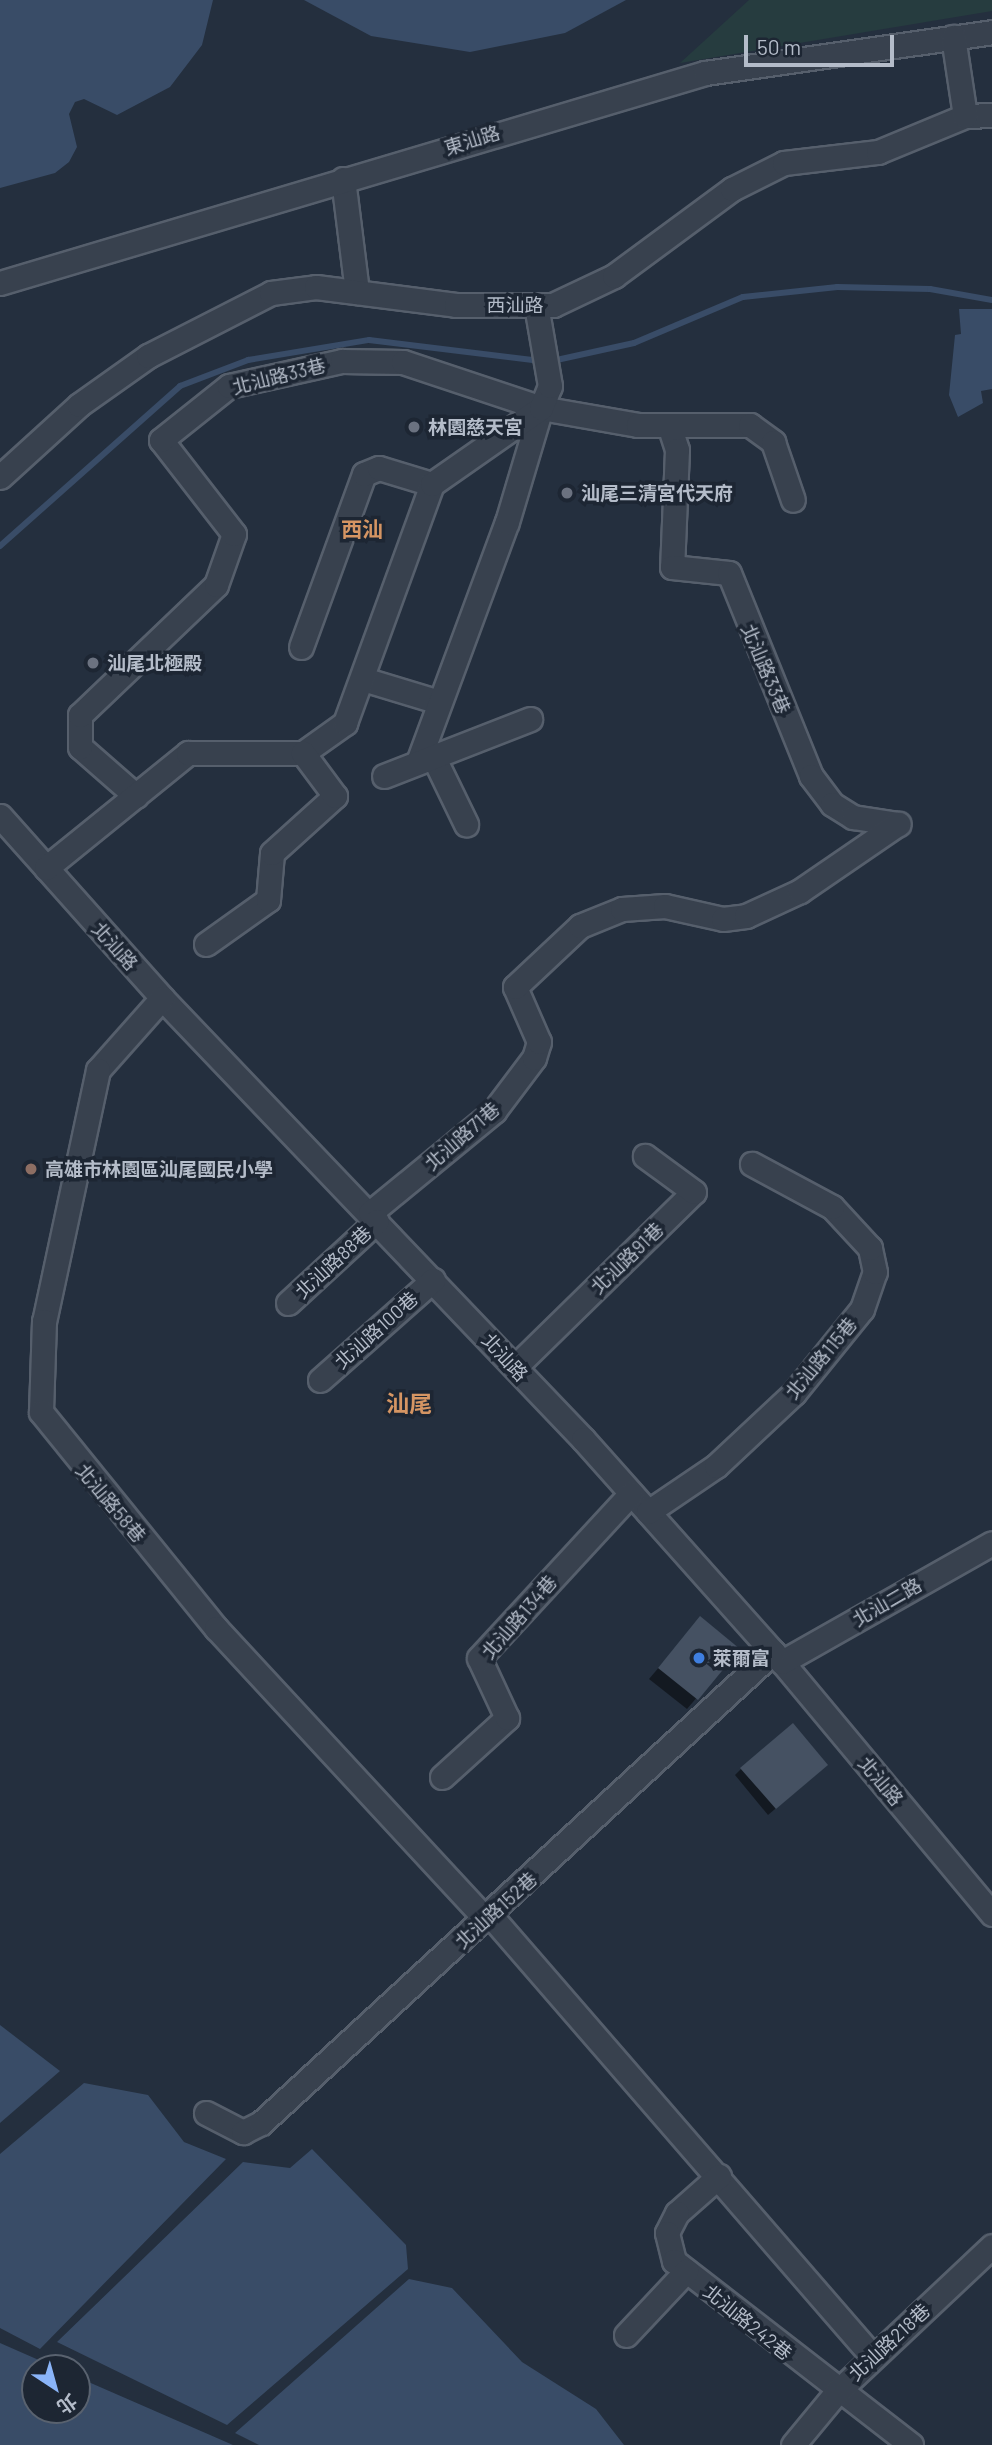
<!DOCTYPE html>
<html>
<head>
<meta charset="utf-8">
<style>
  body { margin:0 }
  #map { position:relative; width:992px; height:2445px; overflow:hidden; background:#242f3e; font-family:Barlow,"Noto Sans TC",sans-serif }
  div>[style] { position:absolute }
  .green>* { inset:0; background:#263c3f }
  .water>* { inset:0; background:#394c67 }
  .shadow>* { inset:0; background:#0007 }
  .stream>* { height:6px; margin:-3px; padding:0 3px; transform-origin:3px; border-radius:3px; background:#394c67 }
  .building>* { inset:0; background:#455162 }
  .roads { filter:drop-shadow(2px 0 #565f6c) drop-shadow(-2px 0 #565f6c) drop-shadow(0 2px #565f6c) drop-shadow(0 -2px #565f6c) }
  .minor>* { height:23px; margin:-11.5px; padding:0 11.5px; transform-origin:11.5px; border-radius:11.5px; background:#38414e }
  .dots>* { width:19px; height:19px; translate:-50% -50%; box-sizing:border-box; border:4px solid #1d2633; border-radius:50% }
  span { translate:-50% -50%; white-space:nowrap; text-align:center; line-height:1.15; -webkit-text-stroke:7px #1d2633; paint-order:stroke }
  .street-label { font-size:19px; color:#b4bcc9 }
  .poi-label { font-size:19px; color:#b4bcc9; font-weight:700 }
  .left { translate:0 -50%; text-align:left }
  .neighbourhood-label { font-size:21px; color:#d59563; font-weight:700 }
  .quarter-label { font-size:23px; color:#d59563; font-weight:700 }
  .north { position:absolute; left:21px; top:2354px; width:70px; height:70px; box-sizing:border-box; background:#1d2633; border:2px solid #59626f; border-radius:50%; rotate:144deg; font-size:19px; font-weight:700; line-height:28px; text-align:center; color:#b4bcc9 }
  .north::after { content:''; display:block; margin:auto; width:24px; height:32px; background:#8ab4f8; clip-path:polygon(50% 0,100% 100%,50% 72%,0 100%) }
  .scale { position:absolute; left:744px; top:35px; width:150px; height:32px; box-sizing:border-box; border:4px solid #b4bcc9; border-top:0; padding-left:9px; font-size:21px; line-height:24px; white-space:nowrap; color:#b4bcc9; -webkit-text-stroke:5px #1d2633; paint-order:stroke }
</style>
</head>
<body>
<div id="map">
  <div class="green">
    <i style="clip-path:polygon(749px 0,992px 0,992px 11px,680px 63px)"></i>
  </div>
  <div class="water">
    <i style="clip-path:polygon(0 0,213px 0,202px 45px,170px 87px,117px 115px,84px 99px,75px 102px,69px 114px,77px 147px,69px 162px,55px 173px,0 188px)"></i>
    <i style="clip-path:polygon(304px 0,626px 0,565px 33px,470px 52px,371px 36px)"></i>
    <i style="clip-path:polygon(959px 309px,992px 309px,992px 389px,981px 391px,983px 403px,958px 417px,949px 395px,955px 335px,961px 334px)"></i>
    <i style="clip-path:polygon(0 2025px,60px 2071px,0 2123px)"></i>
    <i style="clip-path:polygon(84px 2083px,148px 2095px,184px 2142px,226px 2159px,40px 2349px,0 2328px,0 2154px)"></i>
    <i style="clip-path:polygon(312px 2149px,406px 2245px,408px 2269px,227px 2425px,57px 2342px,243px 2162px,290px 2168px)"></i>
    <i style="clip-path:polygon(409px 2279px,452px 2288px,522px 2362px,596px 2409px,624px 2445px,259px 2445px,235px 2433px)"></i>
    <i style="clip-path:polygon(0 2343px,57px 2368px,35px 2368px,35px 2410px,77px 2410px,77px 2377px,233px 2445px,0 2445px)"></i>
  </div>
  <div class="shadow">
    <i style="clip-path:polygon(700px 1619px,738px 1649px,687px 1709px,649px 1679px)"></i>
    <i style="clip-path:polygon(741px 1769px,820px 1771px,768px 1815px,735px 1775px)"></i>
  </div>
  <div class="stream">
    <i style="left:552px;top:361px;width:84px;rotate:-12.4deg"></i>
    <i style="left:634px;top:343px;width:118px;rotate:-22.9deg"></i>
    <i style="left:743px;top:297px;width:95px;rotate:-6.1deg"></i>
    <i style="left:837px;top:287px;width:93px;rotate:1.2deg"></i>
    <i style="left:930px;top:289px;width:63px;rotate:10.1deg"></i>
    <i style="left:0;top:546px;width:241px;rotate:-41.6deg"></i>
    <i style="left:180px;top:386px;width:73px;rotate:-20.9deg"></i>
    <i style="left:248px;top:360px;width:123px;rotate:-9.4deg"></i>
    <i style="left:369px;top:340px;width:173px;rotate:7deg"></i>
  </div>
  <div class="building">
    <i style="clip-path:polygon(700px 1616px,740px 1649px,698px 1700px,658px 1668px)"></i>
    <i style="clip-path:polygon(793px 1723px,828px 1765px,776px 1809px,740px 1768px)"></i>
  </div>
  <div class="roads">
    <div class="minor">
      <i style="left:965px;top:116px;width:27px;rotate:-2deg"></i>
      <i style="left:343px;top:179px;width:114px;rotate:82.9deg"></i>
      <i style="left:0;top:283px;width:736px;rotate:-16.59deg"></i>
      <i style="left:705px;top:73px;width:290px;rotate:-8.1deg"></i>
      <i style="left:669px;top:425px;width:26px;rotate:72deg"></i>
      <i style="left:677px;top:450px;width:117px;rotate:92.4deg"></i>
      <i style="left:672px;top:567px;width:57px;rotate:6deg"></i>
      <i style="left:729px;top:573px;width:219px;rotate:68deg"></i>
      <i style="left:811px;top:776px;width:35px;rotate:53deg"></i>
      <i style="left:832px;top:804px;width:25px;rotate:32deg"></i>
      <i style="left:853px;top:817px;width:46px;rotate:8.8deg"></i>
      <i style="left:0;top:477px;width:107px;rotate:-42.3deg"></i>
      <i style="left:79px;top:405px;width:85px;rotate:-35.4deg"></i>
      <i style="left:148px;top:356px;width:138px;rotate:-27.1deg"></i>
      <i style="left:271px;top:293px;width:45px;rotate:-7.6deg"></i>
      <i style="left:316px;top:287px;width:141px;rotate:7.3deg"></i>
      <i style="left:456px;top:305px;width:97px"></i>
      <i style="left:553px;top:305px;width:68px;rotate:-25.4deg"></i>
      <i style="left:614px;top:276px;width:147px;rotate:-36.4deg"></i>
      <i style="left:732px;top:189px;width:58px;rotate:-26.6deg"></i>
      <i style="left:784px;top:163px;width:95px;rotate:-6.7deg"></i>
      <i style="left:878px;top:152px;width:94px;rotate:-22.5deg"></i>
      <i style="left:965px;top:116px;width:80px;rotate:-98.6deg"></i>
      <i style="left:301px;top:647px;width:184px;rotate:-70deg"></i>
      <i style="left:364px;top:474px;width:16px;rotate:-22deg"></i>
      <i style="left:379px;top:468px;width:55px;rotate:16.8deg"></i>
      <i style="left:363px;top:679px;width:76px;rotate:16.8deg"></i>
      <i style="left:433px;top:756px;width:76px;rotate:64.1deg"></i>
      <i style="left:418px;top:762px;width:256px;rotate:-69.7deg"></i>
      <i style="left:507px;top:522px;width:119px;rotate:-73.4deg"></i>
      <i style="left:384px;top:776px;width:157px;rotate:-21.3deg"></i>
      <i style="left:136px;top:796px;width:74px;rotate:-138.8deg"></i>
      <i style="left:80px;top:747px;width:32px;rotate:-90deg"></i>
      <i style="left:80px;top:715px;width:188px;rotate:-43.7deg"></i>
      <i style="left:216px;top:585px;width:54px;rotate:-70.6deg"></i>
      <i style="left:234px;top:534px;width:119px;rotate:-127.8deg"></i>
      <i style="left:161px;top:440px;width:87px;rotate:-38.5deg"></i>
      <i style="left:229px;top:386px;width:116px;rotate:-12.5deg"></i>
      <i style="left:342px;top:361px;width:61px;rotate:0.9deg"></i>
      <i style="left:403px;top:362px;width:145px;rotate:18.4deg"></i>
      <i style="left:541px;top:408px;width:98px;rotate:9.9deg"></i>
      <i style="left:638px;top:425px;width:112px"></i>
      <i style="left:750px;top:425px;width:29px;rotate:36deg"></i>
      <i style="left:773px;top:442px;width:61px;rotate:71deg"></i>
      <i style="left:0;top:816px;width:244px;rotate:48.3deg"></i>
      <i style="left:162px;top:998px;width:610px;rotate:46.33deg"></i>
      <i style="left:583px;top:1439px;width:299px;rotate:48.3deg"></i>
      <i style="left:782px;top:1662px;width:328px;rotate:50.2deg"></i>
      <i style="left:46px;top:868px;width:183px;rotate:-39deg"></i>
      <i style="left:188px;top:753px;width:115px"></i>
      <i style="left:303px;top:753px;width:52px;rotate:-35.5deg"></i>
      <i style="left:345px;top:723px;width:254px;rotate:-70deg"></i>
      <i style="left:432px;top:484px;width:133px;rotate:-34.9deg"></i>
      <i style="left:541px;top:408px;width:24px;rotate:-68deg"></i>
      <i style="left:550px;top:386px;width:82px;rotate:-99.8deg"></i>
      <i style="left:206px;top:944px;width:76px;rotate:-35.4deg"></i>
      <i style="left:268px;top:900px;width:47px;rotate:-85.1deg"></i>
      <i style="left:272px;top:853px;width:85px;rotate:-42.1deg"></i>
      <i style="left:335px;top:796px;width:54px;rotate:-126.7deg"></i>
      <i style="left:162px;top:998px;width:96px;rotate:131.6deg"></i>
      <i style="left:98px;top:1070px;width:257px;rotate:102.1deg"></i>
      <i style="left:44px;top:1321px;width:91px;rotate:91.9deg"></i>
      <i style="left:41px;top:1412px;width:278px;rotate:51deg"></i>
      <i style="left:216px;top:1628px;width:396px;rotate:47.2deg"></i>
      <i style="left:370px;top:1213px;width:161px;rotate:-39.4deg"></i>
      <i style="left:494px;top:1111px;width:66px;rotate:-53deg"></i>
      <i style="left:534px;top:1058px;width:17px;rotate:-73deg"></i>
      <i style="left:539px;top:1042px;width:60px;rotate:-113.6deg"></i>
      <i style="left:515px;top:987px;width:89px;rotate:-43.2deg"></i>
      <i style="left:580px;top:926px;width:45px;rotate:-22deg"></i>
      <i style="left:622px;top:909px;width:43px;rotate:-4deg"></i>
      <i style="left:665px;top:906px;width:59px;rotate:12.6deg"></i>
      <i style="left:723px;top:919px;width:23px;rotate:-7deg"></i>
      <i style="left:746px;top:916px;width:60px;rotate:-24.8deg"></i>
      <i style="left:800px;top:891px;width:119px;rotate:-34.4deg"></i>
      <i style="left:288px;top:1303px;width:121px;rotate:-42.7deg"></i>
      <i style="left:515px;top:1367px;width:250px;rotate:-44.4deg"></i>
      <i style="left:694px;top:1192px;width:61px;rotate:-143.7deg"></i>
      <i style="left:320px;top:1380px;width:151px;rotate:-41.5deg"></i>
      <i style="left:648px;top:1512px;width:82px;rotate:-34.1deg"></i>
      <i style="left:716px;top:1466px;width:107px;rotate:-43.1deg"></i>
      <i style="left:794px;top:1393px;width:108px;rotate:-51deg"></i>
      <i style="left:862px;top:1309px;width:39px;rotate:-71deg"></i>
      <i style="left:875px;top:1272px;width:25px;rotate:-102deg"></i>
      <i style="left:870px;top:1248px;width:56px;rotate:-132.8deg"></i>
      <i style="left:832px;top:1207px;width:91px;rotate:-151.7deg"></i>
      <i style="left:782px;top:1662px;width:241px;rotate:-29.5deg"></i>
      <i style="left:442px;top:1777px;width:88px;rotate:-42.2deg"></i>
      <i style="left:507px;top:1718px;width:66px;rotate:-115deg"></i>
      <i style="left:479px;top:1658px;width:224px;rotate:-47.3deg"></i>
      <i style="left:490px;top:1915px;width:585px;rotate:49.09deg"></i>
      <i style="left:206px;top:2113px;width:42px;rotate:27.2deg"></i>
      <i style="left:243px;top:2132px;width:20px;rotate:-27deg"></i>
      <i style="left:261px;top:2123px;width:696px;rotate:-42.61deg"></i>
      <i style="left:719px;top:2176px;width:56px;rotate:138.6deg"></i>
      <i style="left:677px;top:2213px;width:22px;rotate:117deg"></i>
      <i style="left:667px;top:2233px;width:29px;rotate:76deg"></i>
      <i style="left:674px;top:2261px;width:300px;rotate:37.8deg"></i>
      <i style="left:626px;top:2335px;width:88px;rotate:-46.8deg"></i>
      <i style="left:793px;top:2445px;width:67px;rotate:-50.4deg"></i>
      <i style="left:836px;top:2393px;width:214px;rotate:-43.3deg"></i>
    </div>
  </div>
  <div class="dots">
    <i style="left:414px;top:427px;background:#6b7280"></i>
    <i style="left:567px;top:493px;background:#6b7280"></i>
    <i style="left:93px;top:663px;background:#6b7280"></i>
    <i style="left:31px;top:1169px;background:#8d6e63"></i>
    <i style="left:699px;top:1658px;background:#3f7fe0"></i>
  </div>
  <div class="street-label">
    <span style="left:472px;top:140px;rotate:-17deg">東汕路</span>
    <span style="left:515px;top:305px">西汕路</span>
    <span style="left:279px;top:376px;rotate:-14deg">北汕路33巷</span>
    <span style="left:766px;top:669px;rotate:67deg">北汕路33巷</span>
    <span style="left:115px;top:946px;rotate:48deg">北汕路</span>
    <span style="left:462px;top:1136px;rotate:-41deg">北汕路71巷</span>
    <span style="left:627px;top:1258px;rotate:-44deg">北汕路91巷</span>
    <span style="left:333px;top:1262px;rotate:-43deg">北汕路88巷</span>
    <span style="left:376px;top:1330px;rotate:-42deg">北汕路100巷</span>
    <span style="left:505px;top:1357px;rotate:47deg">北汕路</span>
    <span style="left:821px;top:1358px;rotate:-50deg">北汕路115巷</span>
    <span style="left:111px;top:1503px;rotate:50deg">北汕路58巷</span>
    <span style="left:887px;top:1602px;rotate:-30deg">北汕二路</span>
    <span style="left:519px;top:1617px;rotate:-49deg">北汕路134巷</span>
    <span style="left:881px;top:1781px;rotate:50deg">北汕路</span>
    <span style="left:496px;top:1910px;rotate:-42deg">北汕路152巷</span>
    <span style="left:748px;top:2322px;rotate:39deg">北汕路242巷</span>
    <span style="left:889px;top:2342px;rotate:-43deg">北汕路218巷</span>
  </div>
  <div class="poi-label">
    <span class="left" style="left:428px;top:427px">林園慈天宮</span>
    <span class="left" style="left:581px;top:493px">汕尾三清宮代天府</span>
    <span class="left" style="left:107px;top:663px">汕尾北極殿</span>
    <span class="left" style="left:45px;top:1169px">高雄市林園區汕尾國民小學</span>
    <span class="left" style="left:713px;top:1658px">萊爾富</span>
  </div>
  <div class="neighbourhood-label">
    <span style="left:362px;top:529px">西汕</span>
  </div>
  <div class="quarter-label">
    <span style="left:409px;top:1403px">汕尾</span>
  </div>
  <div class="north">北</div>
  <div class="scale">50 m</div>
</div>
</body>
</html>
